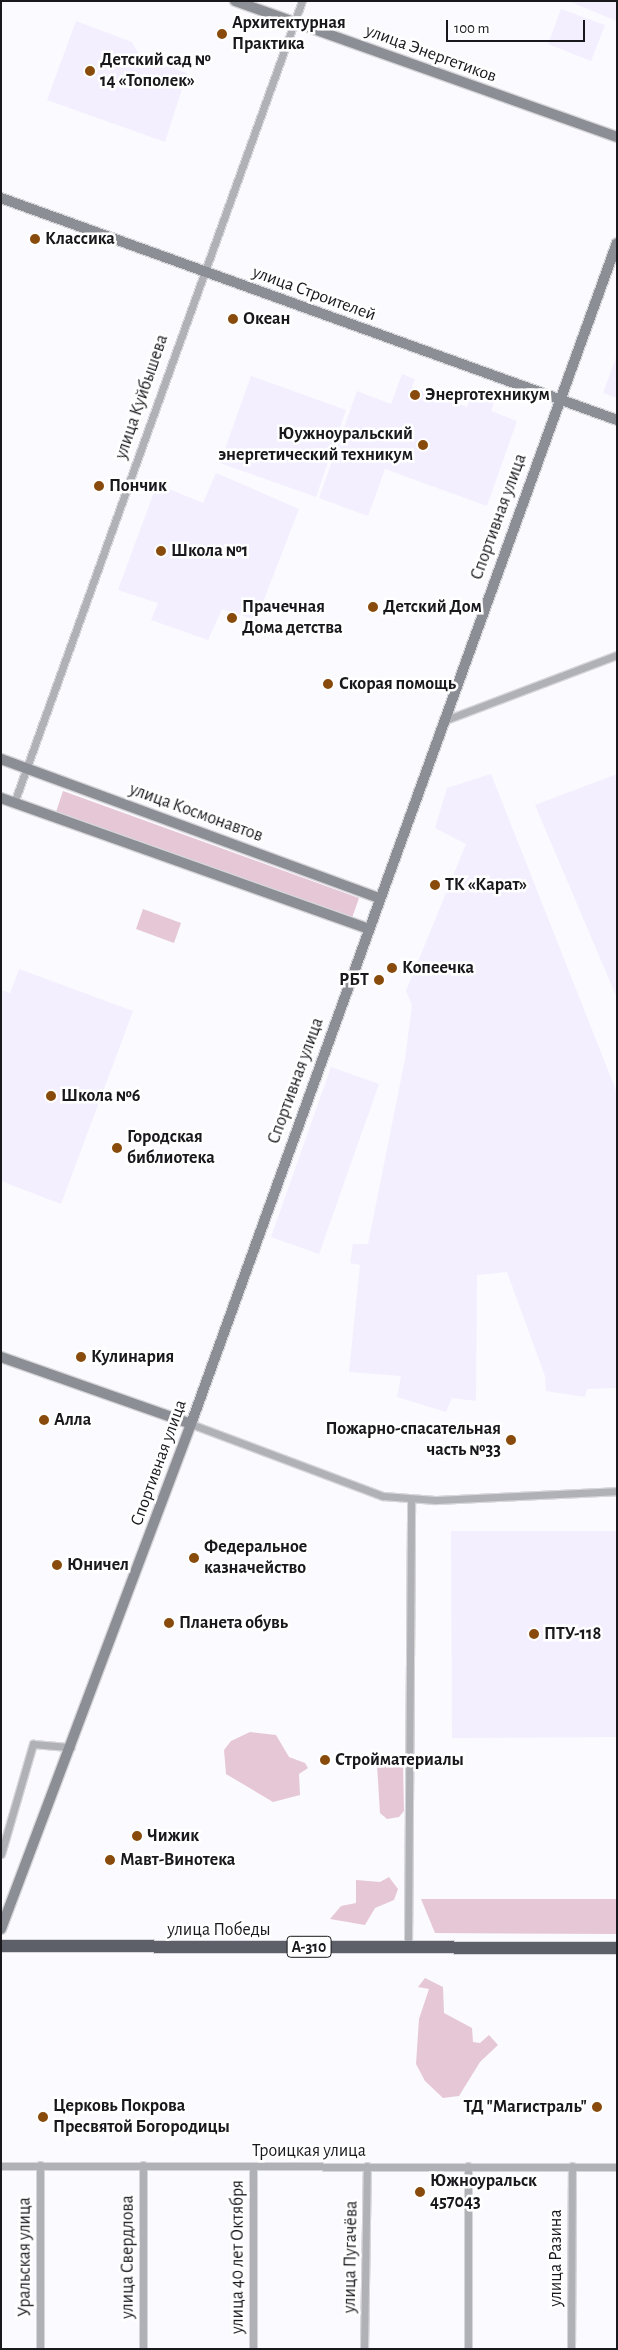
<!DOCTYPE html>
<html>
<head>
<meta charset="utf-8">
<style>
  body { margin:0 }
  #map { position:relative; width:618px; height:2350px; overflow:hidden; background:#fbfafe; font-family:"Alegreya Sans",sans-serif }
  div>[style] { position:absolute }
  .built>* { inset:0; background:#f3effe }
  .green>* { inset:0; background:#e6c7d6 }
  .roads { filter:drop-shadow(1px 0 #d7d6da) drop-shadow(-1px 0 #d7d6da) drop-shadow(0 1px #d7d6da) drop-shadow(0 -1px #d7d6da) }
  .street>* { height:7px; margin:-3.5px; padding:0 3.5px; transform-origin:3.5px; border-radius:3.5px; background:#b0b1b6 }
  .secondary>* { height:10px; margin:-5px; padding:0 5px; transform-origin:5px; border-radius:5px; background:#8c8e95 }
  .highway>* { height:12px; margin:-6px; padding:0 6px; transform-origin:6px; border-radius:6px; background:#5d5f69 }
  .dots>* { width:14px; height:14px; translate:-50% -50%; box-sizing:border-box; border:2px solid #fff; border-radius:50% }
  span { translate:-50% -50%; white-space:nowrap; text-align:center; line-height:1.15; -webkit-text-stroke:5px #fff; paint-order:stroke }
  .shield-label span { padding:1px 4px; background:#fff; border:1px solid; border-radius:4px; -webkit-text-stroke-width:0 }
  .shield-label { font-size:16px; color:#19181c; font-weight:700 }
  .poi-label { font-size:18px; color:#19181c; font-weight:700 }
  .left { translate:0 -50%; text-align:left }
  .right { translate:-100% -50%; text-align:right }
  .street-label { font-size:18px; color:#19181c }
  .frame { position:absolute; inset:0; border:2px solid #19181c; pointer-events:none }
  .scale { position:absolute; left:446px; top:20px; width:139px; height:22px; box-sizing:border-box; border:2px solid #19181c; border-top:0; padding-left:6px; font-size:15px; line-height:18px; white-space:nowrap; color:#19181c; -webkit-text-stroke:4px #fff; paint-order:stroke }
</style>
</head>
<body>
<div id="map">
  <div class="built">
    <i style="clip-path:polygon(568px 1px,617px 1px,617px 21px)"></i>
    <i style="clip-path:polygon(561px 9px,605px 25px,591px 61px,548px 44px)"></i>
    <i style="clip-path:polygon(76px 21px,132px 42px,140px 57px,187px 73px,165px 142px,47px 100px)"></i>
    <i style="clip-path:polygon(617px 355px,617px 398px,603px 393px)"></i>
    <i style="clip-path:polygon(402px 374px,415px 379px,412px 387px,467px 407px,474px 389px,496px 397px,491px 411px,517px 421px,487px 506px,385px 469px,368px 516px,319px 498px,357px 391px,391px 404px)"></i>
    <i style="clip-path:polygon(251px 376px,346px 410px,316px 497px,220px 463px)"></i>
    <i style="clip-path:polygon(216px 473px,299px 509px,256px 620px,222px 609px,208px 640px,151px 620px,158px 603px,118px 590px,157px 484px,203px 503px)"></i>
    <i style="clip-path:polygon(491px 774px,617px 1093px,617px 1388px,587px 1389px,585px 1397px,546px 1391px,545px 1376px,507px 1272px,477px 1275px,476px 1401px,452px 1398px,446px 1412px,397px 1397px,401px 1376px,349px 1372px,360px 1265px,350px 1263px,353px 1244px,368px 1244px,405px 1059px,412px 1005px,406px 991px,466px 844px,435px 828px,447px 788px)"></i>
    <i style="clip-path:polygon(617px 774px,617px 998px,535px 805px)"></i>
    <i style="clip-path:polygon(19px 969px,133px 1011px,61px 1204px,1px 1181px,1px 990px,10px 993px)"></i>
    <i style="clip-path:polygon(331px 1067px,379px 1084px,319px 1254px,271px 1237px)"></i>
    <i style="clip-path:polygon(451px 1531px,617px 1531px,617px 1737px,452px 1738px)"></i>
  </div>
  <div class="green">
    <i style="clip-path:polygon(63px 791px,359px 898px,352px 918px,56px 812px)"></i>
    <i style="clip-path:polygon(143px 909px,181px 923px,174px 943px,136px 929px)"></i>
    <i style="clip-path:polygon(250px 1732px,276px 1735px,289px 1757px,305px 1763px,308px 1768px,299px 1774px,300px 1795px,273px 1802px,226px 1774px,224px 1750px,231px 1741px)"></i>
    <i style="clip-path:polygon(386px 1755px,399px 1757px,403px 1763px,404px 1811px,399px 1817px,387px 1819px,380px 1813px,377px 1765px)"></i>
    <i style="clip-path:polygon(389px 1877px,398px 1889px,394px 1900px,375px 1908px,365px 1925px,330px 1919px,341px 1906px,356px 1903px,356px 1880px,380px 1882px)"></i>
    <i style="clip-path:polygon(421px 1899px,617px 1899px,617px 1934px,435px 1933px)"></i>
    <i style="clip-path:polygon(425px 1978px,443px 1987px,444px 2013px,472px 2028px,473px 2042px,480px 2043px,489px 2035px,498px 2045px,480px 2062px,459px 2096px,443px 2098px,425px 2081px,416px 2064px,419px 2019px,429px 1989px,418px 1987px)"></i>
  </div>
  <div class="roads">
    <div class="street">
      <i style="left:443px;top:721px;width:186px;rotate:-20.8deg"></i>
      <i style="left:14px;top:803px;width:852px;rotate:-70.25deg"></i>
      <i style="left:191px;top:1424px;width:205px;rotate:20.6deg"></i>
      <i style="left:383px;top:1496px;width:52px;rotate:4.4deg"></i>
      <i style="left:435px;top:1500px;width:182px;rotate:-2.8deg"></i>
      <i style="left:1px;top:1854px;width:115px;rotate:-73.8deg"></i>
      <i style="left:33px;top:1744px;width:38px;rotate:5deg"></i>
      <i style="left:408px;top:1947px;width:447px;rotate:-89.6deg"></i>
      <i style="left:143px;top:2165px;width:184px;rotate:90deg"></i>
      <i style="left:1px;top:2166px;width:616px;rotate:0.09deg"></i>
      <i style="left:253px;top:2166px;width:183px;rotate:90deg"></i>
      <i style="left:468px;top:2166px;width:183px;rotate:90deg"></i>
      <i style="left:40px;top:2349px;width:184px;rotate:-90deg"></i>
      <i style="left:364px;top:2349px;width:183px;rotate:-89.1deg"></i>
      <i style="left:571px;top:2349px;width:183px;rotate:-89.7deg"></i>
    </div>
    <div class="secondary">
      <i style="left:235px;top:1px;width:405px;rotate:19.6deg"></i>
      <i style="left:1px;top:198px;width:655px;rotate:19.82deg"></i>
      <i style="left:1px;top:759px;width:403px;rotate:20.2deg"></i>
      <i style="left:1px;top:798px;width:390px;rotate:19.6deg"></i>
      <i style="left:1px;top:1357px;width:201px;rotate:19.4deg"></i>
      <i style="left:1px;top:1929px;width:540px;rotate:-69.38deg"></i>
      <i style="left:191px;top:1424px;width:1255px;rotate:-70.17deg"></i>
    </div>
    <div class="highway">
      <i style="left:1px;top:1946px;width:616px;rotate:0.19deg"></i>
    </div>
  </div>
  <div class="dots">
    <i style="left:222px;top:34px;background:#884b0c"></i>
    <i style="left:90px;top:71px;background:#884b0c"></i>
    <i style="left:35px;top:239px;background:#884b0c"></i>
    <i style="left:233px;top:319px;background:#884b0c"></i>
    <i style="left:415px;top:395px;background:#884b0c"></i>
    <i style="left:423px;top:445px;background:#884b0c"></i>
    <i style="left:99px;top:486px;background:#884b0c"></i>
    <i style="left:161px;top:551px;background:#884b0c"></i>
    <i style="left:373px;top:607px;background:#884b0c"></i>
    <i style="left:232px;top:618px;background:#884b0c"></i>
    <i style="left:328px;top:684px;background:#884b0c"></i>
    <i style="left:435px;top:885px;background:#884b0c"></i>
    <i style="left:392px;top:968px;background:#884b0c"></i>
    <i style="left:379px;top:980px;background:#884b0c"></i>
    <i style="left:51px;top:1096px;background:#884b0c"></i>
    <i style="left:117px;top:1148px;background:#884b0c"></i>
    <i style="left:81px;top:1357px;background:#884b0c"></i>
    <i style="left:44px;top:1420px;background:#884b0c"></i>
    <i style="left:511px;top:1440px;background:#884b0c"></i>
    <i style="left:194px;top:1558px;background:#884b0c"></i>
    <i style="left:57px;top:1565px;background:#884b0c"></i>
    <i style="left:169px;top:1623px;background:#884b0c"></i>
    <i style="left:534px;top:1634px;background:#884b0c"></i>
    <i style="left:325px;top:1760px;background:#884b0c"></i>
    <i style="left:137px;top:1836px;background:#884b0c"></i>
    <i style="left:110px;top:1860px;background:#884b0c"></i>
    <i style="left:597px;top:2107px;background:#884b0c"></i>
    <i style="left:43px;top:2117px;background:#884b0c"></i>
    <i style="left:420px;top:2192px;background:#884b0c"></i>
  </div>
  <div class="shield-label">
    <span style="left:309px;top:1947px">А-310</span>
  </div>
  <div class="poi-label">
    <span class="left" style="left:232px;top:34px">Архитектурная<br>Практика</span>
    <span class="left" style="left:100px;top:71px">Детский сад №<br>14 «Тополек»</span>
    <span class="left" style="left:45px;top:239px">Классика</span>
    <span class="left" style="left:243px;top:319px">Океан</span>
    <span class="left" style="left:425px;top:395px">Энерготехникум</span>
    <span class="right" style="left:413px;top:445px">Юужноуральский<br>энергетический техникум</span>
    <span class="left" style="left:109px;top:486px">Пончик</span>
    <span class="left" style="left:171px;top:551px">Школа №1</span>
    <span class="left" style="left:383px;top:607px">Детский Дом</span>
    <span class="left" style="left:242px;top:618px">Прачечная<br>Дома детства</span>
    <span class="left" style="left:339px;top:684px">Скорая помощь</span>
    <span class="left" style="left:445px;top:885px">ТК «Карат»</span>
    <span class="left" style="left:402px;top:968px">Копеечка</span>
    <span class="right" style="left:369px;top:980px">РБТ</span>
    <span class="left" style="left:61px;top:1096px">Школа №6</span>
    <span class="left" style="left:127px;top:1148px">Городская<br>библиотека</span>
    <span class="left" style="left:91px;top:1357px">Кулинария</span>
    <span class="left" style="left:54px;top:1420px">Алла</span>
    <span class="right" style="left:501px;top:1440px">Пожарно-спасательная<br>часть №33</span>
    <span class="left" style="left:204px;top:1558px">Федеральное<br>казначейство</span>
    <span class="left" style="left:67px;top:1565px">Юничел</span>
    <span class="left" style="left:179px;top:1623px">Планета обувь</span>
    <span class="left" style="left:544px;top:1634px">ПТУ-118</span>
    <span class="left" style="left:335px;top:1760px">Стройматериалы</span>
    <span class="left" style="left:147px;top:1836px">Чижик</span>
    <span class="left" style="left:120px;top:1860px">Мавт-Винотека</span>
    <span class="left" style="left:53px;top:2117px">Церковь Покрова<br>Пресвятой Богородицы</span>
    <span class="right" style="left:587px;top:2107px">ТД "Магистраль"</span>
    <span class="left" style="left:430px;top:2192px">Южноуральск<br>457043</span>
  </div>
  <div class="street-label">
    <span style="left:431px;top:54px;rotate:20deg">улица Энергетиков</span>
    <span style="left:314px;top:294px;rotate:20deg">улица Строителей</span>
    <span style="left:142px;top:397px;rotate:-71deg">улица Куйбышева</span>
    <span style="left:499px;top:517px;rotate:-70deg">Спортивная улица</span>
    <span style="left:196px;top:813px;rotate:20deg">улица Космонавтов</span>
    <span style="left:296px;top:1081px;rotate:-70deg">Спортивная улица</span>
    <span style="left:159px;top:1463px;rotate:-70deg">Спортивная улица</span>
    <span style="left:219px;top:1930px">улица Победы</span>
    <span style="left:309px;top:2151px">Троицкая улица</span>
    <span style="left:25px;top:2257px;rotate:-90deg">Уральская улица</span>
    <span style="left:128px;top:2257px;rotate:-90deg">улица Свердлова</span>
    <span style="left:238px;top:2257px;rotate:-90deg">улица 40 лет Октября</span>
    <span style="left:351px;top:2257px;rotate:-89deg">улица Пугачёва</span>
    <span style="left:556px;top:2258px;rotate:-90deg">улица Разина</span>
  </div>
  <div class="frame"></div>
  <div class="scale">100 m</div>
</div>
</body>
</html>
